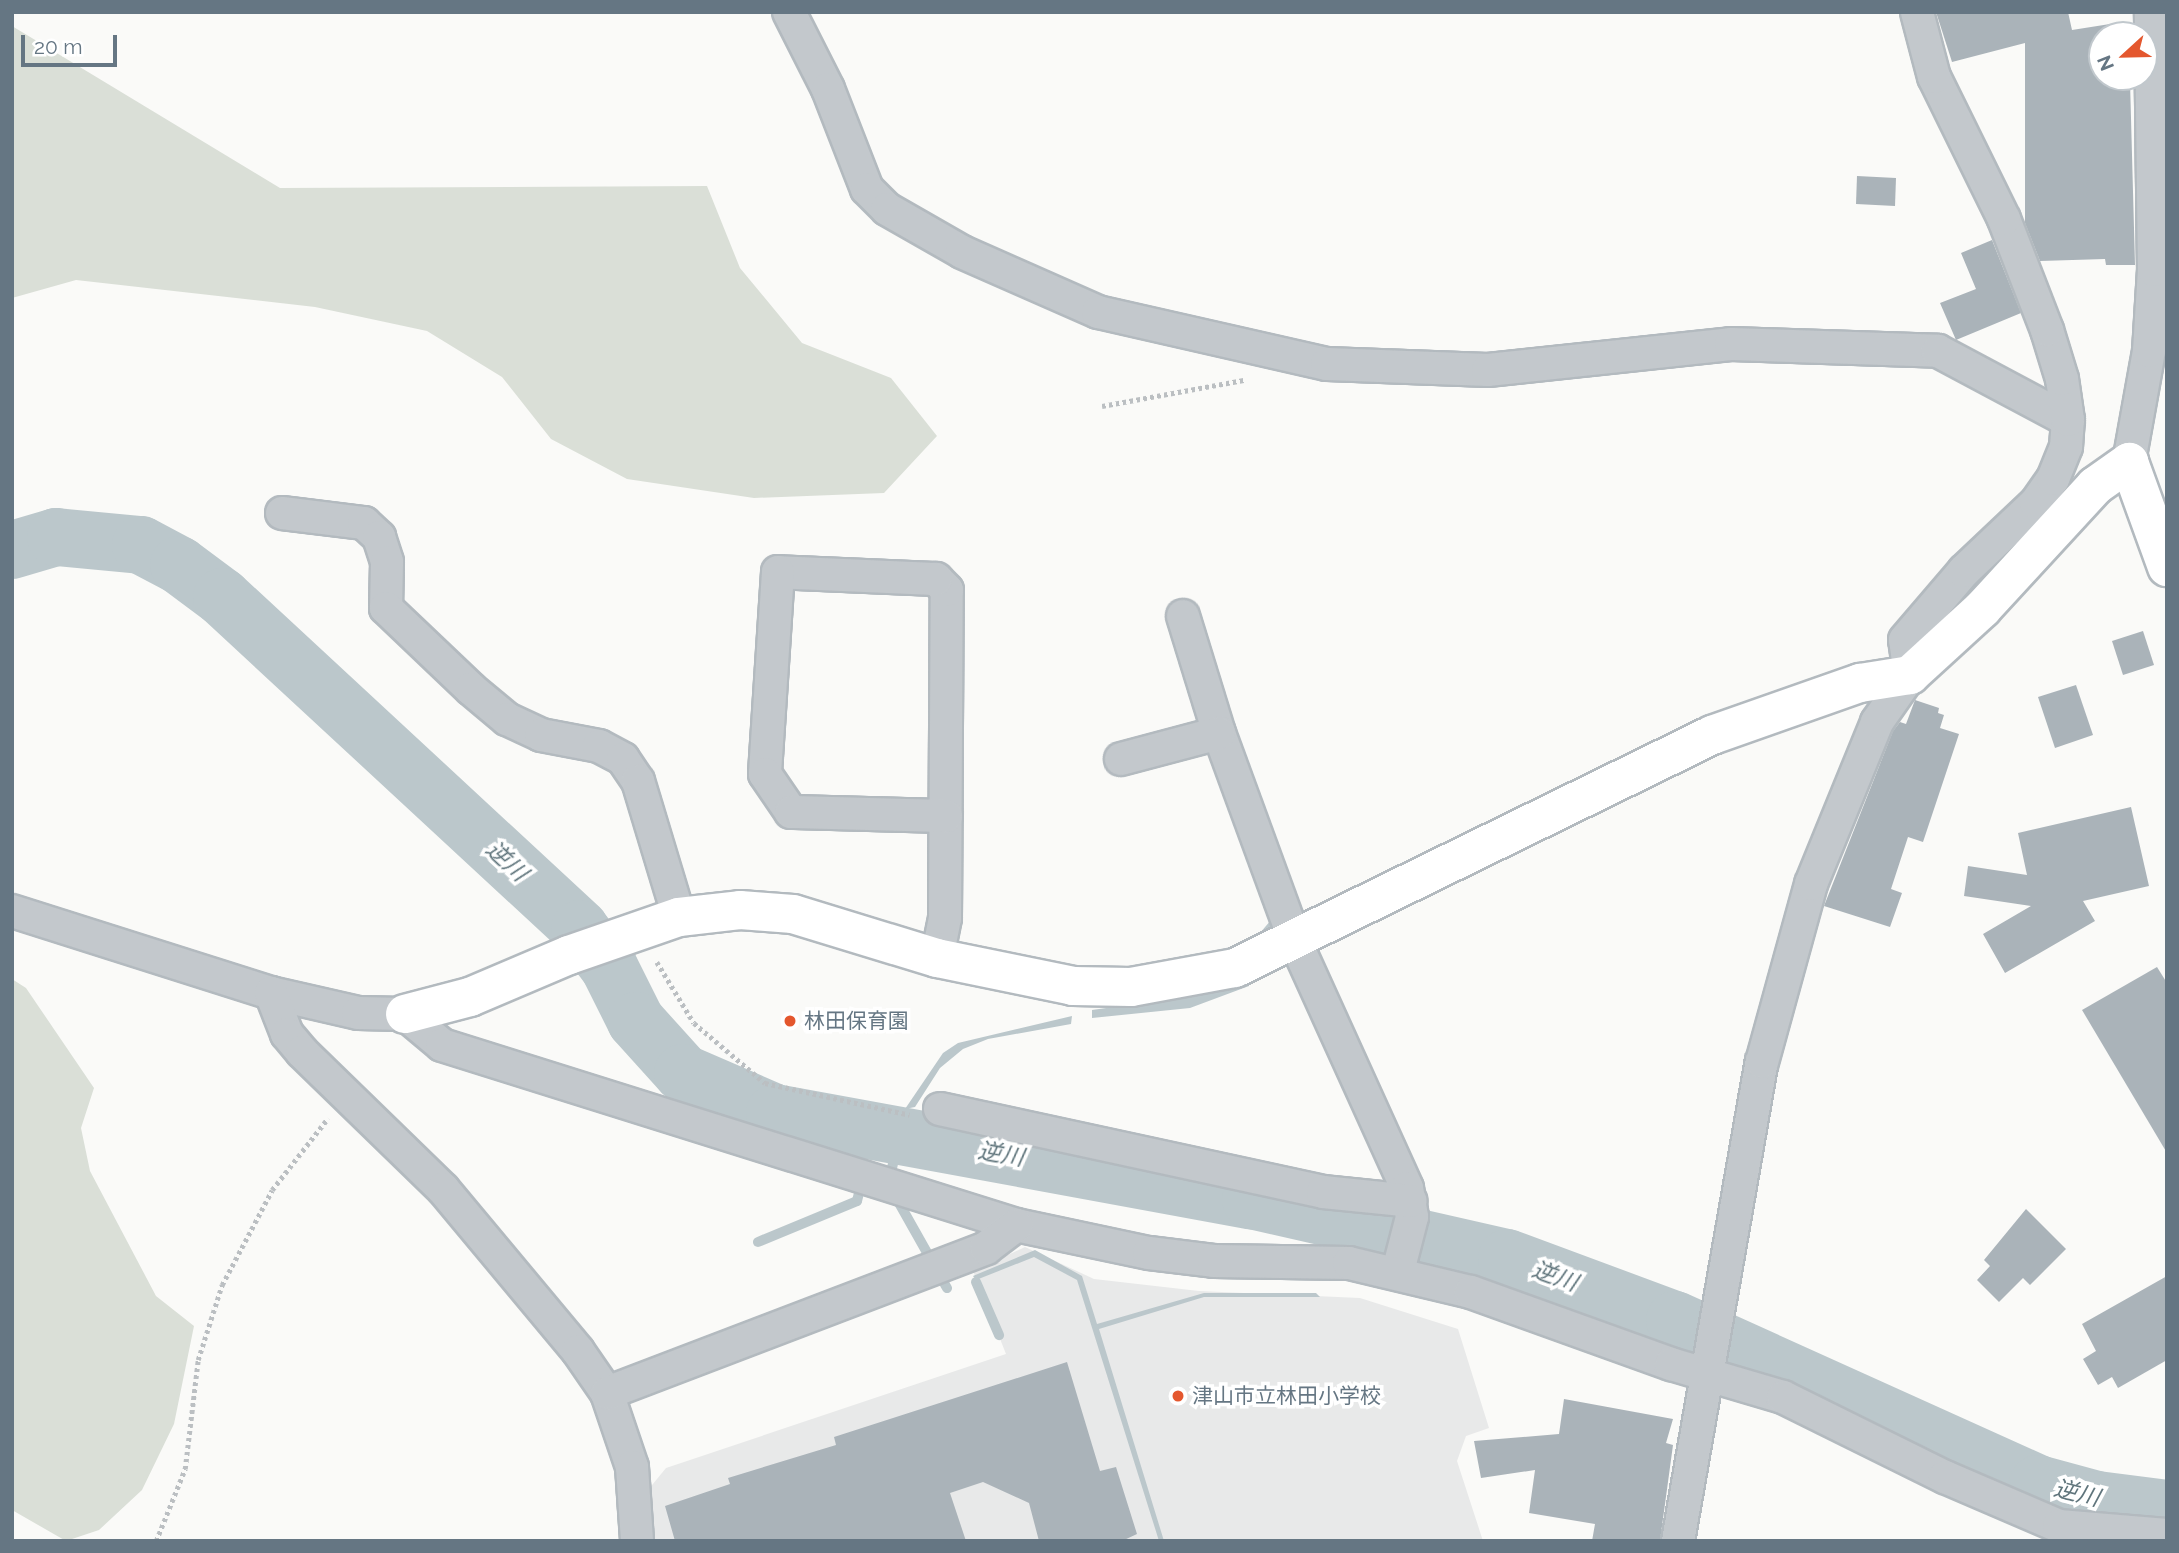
<!DOCTYPE html>
<html>
<head>
<meta charset="utf-8">
<style>
  body { margin:0 }
  #map { position:relative; width:2179px; height:1553px; overflow:hidden; background:#fafaf8; font-family:Raleway,"Noto Sans JP",sans-serif }
  div>[style] { position:absolute }
  .built>* { inset:0; background:#e8e9e9 }
  .green>* { inset:0; background:#dadfd7 }
  .water>* { inset:0; background:#bbc7cb }
  .stream>* { height:10px; margin:-5px; padding:0 5px; transform-origin:5px; border-radius:5px; background:#bbc7cb }
  .river>* { height:58px; margin:-29px; padding:0 29px; transform-origin:29px; border-radius:29px; background:#bbc7cb }
  .building>* { inset:0; background:#aab3b9 }
  .path>* { height:4.5px; margin-top:-2.25px; transform-origin:0; background:repeating-linear-gradient(90deg,#bbbfc2 0 3.5px,transparent 0 7px) }
  .roads { filter:drop-shadow(2px 0 #b3babf) drop-shadow(-2px 0 #b3babf) drop-shadow(0 2px #b3babf) drop-shadow(0 -2px #b3babf) }
  .street>* { height:32px; margin:-16px; padding:0 16px; transform-origin:16px; border-radius:16px; background:#c3c8cc }
  .secondary>* { height:38px; margin:-19px; padding:0 19px; transform-origin:19px; border-radius:19px; background:#fff }
  .dots>* { width:19px; height:19px; translate:-50% -50%; box-sizing:border-box; border:4px solid #fff; border-radius:50% }
  span { translate:-50% -50%; white-space:nowrap; text-align:center; line-height:1.15; -webkit-text-stroke:7px #fff; paint-order:stroke }
  .poi-label { font-size:21px; color:#657683 }
  .left { translate:0 -50%; text-align:left }
  .water-label { font-size:23px; color:#60757c; font-style:italic }
  .frame { position:absolute; inset:0; border:14px solid #657683; pointer-events:none }
  .north { position:absolute; left:2088px; top:21px; width:70px; height:70px; box-sizing:border-box; background:#fff; border:2px solid #c1c8cd; border-radius:50%; rotate:248deg; font-size:19px; font-weight:700; line-height:28px; text-align:center; color:#657683 }
  .north::after { content:''; display:block; margin:auto; width:24px; height:32px; background:#e4572e; clip-path:polygon(50% 0,100% 100%,50% 72%,0 100%) }
  .scale { position:absolute; left:21px; top:35px; width:96px; height:32px; box-sizing:border-box; border:4px solid #657683; border-top:0; padding-left:9px; font-size:21px; line-height:24px; white-space:nowrap; color:#657683; -webkit-text-stroke:5px #fff; paint-order:stroke }
</style>
</head>
<body>
<div id="map">
  <div class="built">
    <i style="clip-path:polygon(1025px 1247px,1094px 1279px,1199px 1291px,1360px 1298px,1458px 1329px,1489px 1428px,1466px 1436px,1457px 1461px,1483px 1541px,651px 1541px,648px 1490px,666px 1468px,1006px 1354px,973px 1271px)"></i>
  </div>
  <div class="green">
    <i style="clip-path:polygon(12px 26px,280px 188px,707px 186px,740px 268px,802px 343px,891px 378px,937px 436px,884px 493px,754px 498px,627px 479px,551px 439px,502px 377px,427px 331px,315px 307px,76px 280px,12px 298px)"></i>
    <i style="clip-path:polygon(12px 979px,26px 988px,94px 1088px,81px 1128px,90px 1171px,156px 1296px,194px 1326px,174px 1424px,142px 1490px,99px 1530px,66px 1541px,12px 1510px)"></i>
  </div>
  <div class="water">
    <i style="clip-path:polygon(1246px 978px,1249px 986px,1190px 1008px,1092px 1018px,1092px 1010px,1191px 996px)"></i>
    <i style="clip-path:polygon(1072px 1016px,1071px 1024px,988px 1039px,963px 1049px,940px 1068px,915px 1107px,905px 1109px,943px 1053px,958px 1043px)"></i>
    <i style="clip-path:polygon(1035px 1250px,1082px 1276px,1097px 1324px,1204px 1293px,1316px 1293px,1320px 1297px,1204px 1297px,1099px 1329px,1164px 1541px,1159px 1541px,1077px 1280px,1034px 1257px,976px 1280px,973px 1276px)"></i>
  </div>
  <div class="stream">
    <i style="left:1259px;top:942px;width:23px;rotate:-50deg"></i>
    <i style="left:892px;top:1168px;width:44px;rotate:-76.9deg"></i>
    <i style="left:894px;top:1194px;width:108px;rotate:60.6deg"></i>
    <i style="left:1326px;top:1219px;width:3px;rotate:-90deg"></i>
    <i style="left:758px;top:1242px;width:107px;rotate:-22.5deg"></i>
    <i style="left:857px;top:1201px;width:12px;rotate:-76deg"></i>
    <i style="left:976px;top:1282px;width:58px;rotate:66.5deg"></i>
  </div>
  <div class="river">
    <i style="left:12px;top:550px;width:46px;rotate:-16.5deg"></i>
    <i style="left:56px;top:537px;width:85px;rotate:5.4deg"></i>
    <i style="left:141px;top:545px;width:43px;rotate:27.8deg"></i>
    <i style="left:179px;top:565px;width:54px;rotate:36.7deg"></i>
    <i style="left:222px;top:597px;width:488px;rotate:42.8deg"></i>
    <i style="left:580px;top:929px;width:48px;rotate:52.7deg"></i>
    <i style="left:609px;top:967px;width:60px;rotate:63.4deg"></i>
    <i style="left:636px;top:1021px;width:70px;rotate:47.9deg"></i>
    <i style="left:683px;top:1073px;width:100px;rotate:23.5deg"></i>
    <i style="left:775px;top:1113px;width:484px;rotate:10.4deg"></i>
    <i style="left:1251px;top:1200px;width:262px;rotate:12.8deg"></i>
    <i style="left:1507px;top:1258px;width:179px;rotate:20.3deg"></i>
    <i style="left:1675px;top:1320px;width:398px;rotate:24.3deg"></i>
    <i style="left:2038px;top:1484px;width:61px;rotate:15.2deg"></i>
    <i style="left:2097px;top:1500px;width:71px;rotate:7.3deg"></i>
  </div>
  <div class="building">
    <i style="clip-path:polygon(1936px 12px,2068px 12px,2072px 30px,2110px 24px,2111px 35px,2102px 35px,2102px 77px,2130px 81px,2135px 265px,2106px 265px,2105px 259px,2040px 261px,2025px 223px,2025px 43px,1952px 62px)"></i>
    <i style="clip-path:polygon(1857px 176px,1896px 178px,1895px 206px,1856px 204px)"></i>
    <i style="clip-path:polygon(1992px 240px,2021px 313px,1956px 340px,1940px 303px,1976px 289px,1961px 253px)"></i>
    <i style="clip-path:polygon(2143px 631px,2154px 665px,2123px 675px,2112px 641px)"></i>
    <i style="clip-path:polygon(2076px 685px,2093px 735px,2055px 748px,2038px 697px)"></i>
    <i style="clip-path:polygon(1915px 700px,1939px 708px,1938px 713px,1944px 715px,1940px 728px,1959px 734px,1923px 842px,1908px 837px,1891px 889px,1902px 893px,1890px 927px,1824px 906px,1893px 731px,1900px 722px,1906px 724px)"></i>
    <i style="clip-path:polygon(2131px 807px,2149px 886px,2083px 901px,2095px 921px,2005px 973px,1983px 934px,2031px 906px,1964px 896px,1968px 866px,2027px 875px,2018px 833px)"></i>
    <i style="clip-path:polygon(2157px 967px,2167px 983px,2167px 1153px,2082px 1010px)"></i>
    <i style="clip-path:polygon(2026px 1209px,2066px 1249px,2030px 1285px,2023px 1278px,1999px 1302px,1977px 1280px,1990px 1266px,1984px 1260px)"></i>
    <i style="clip-path:polygon(2167px 1276px,2167px 1360px,2118px 1388px,2112px 1377px,2098px 1385px,2083px 1359px,2096px 1351px,2082px 1324px)"></i>
    <i style="clip-path:polygon(1067px 1362px,1100px 1471px,1116px 1467px,1137px 1534px,1122px 1541px,1039px 1541px,1029px 1503px,983px 1482px,950px 1493px,966px 1541px,675px 1541px,665px 1506px,730px 1484px,728px 1478px,836px 1445px,834px 1437px)"></i>
    <i style="clip-path:polygon(1564px 1399px,1673px 1419px,1666px 1443px,1673px 1445px,1660px 1541px,1592px 1541px,1595px 1524px,1529px 1513px,1535px 1470px,1481px 1478px,1474px 1441px,1559px 1434px)"></i>
  </div>
  <div class="path">
    <i style="left:1102px;top:406px;width:144px;rotate:-10.4deg"></i>
    <i style="left:657px;top:962px;width:71px;rotate:58.8deg"></i>
    <i style="left:694px;top:1023px;width:93px;rotate:40.2deg"></i>
    <i style="left:765px;top:1083px;width:148px;rotate:12.4deg"></i>
    <i style="left:156px;top:1541px;width:78px;rotate:-68.1deg"></i>
    <i style="left:185px;top:1469px;width:110px;rotate:-83.2deg"></i>
    <i style="left:198px;top:1360px;width:79px;rotate:-72.3deg"></i>
    <i style="left:222px;top:1285px;width:107px;rotate:-62.2deg"></i>
    <i style="left:272px;top:1190px;width:91px;rotate:-52.1deg"></i>
  </div>
  <div class="roads">
    <div class="street">
      <i style="left:789px;top:12px;width:86px;rotate:63.1deg"></i>
      <i style="left:828px;top:89px;width:107px;rotate:68.7deg"></i>
      <i style="left:867px;top:189px;width:28px;rotate:45deg"></i>
      <i style="left:887px;top:209px;width:86px;rotate:29.8deg"></i>
      <i style="left:962px;top:252px;width:149px;rotate:23.8deg"></i>
      <i style="left:1098px;top:312px;width:235px;rotate:12.8deg"></i>
      <i style="left:1327px;top:364px;width:161px;rotate:2.1deg"></i>
      <i style="left:1488px;top:370px;width:244px;rotate:-6.1deg"></i>
      <i style="left:1731px;top:344px;width:207px;rotate:1.9deg"></i>
      <i style="left:1938px;top:351px;width:147px;rotate:28deg"></i>
      <i style="left:2129px;top:462px;width:113px;rotate:-79.8deg"></i>
      <i style="left:2149px;top:351px;width:81px;rotate:-86.5deg"></i>
      <i style="left:2154px;top:270px;width:258px;rotate:-90.7deg"></i>
      <i style="left:282px;top:513px;width:83px;rotate:7deg"></i>
      <i style="left:364px;top:523px;width:21px;rotate:43deg"></i>
      <i style="left:379px;top:537px;width:26px;rotate:72deg"></i>
      <i style="left:387px;top:562px;width:46px;rotate:91.2deg"></i>
      <i style="left:386px;top:608px;width:117px;rotate:43.6deg"></i>
      <i style="left:471px;top:689px;width:47px;rotate:39.8deg"></i>
      <i style="left:507px;top:719px;width:38px;rotate:25deg"></i>
      <i style="left:541px;top:735px;width:59px;rotate:10.7deg"></i>
      <i style="left:599px;top:746px;width:27px;rotate:28deg"></i>
      <i style="left:623px;top:759px;width:27px;rotate:56deg"></i>
      <i style="left:638px;top:781px;width:142px;rotate:73.2deg"></i>
      <i style="left:1183px;top:616px;width:122px;rotate:72.9deg"></i>
      <i style="left:1219px;top:733px;width:221px;rotate:69.9deg"></i>
      <i style="left:1295px;top:941px;width:271px;rotate:65.6deg"></i>
      <i style="left:1407px;top:1188px;width:29px;rotate:80deg"></i>
      <i style="left:1412px;top:1217px;width:56px;rotate:104.5deg"></i>
      <i style="left:1121px;top:759px;width:101px;rotate:-14.9deg"></i>
      <i style="left:12px;top:911px;width:272px;rotate:17.6deg"></i>
      <i style="left:271px;top:993px;width:89px;rotate:12.9deg"></i>
      <i style="left:358px;top:1013px;width:47px;rotate:1.2deg"></i>
      <i style="left:405px;top:1014px;width:48px;rotate:40deg"></i>
      <i style="left:442px;top:1045px;width:602px;rotate:17.41deg"></i>
      <i style="left:1016px;top:1225px;width:136px;rotate:11.9deg"></i>
      <i style="left:1149px;top:1253px;width:65px;rotate:7deg"></i>
      <i style="left:1214px;top:1261px;width:135px;rotate:0.8deg"></i>
      <i style="left:1349px;top:1263px;width:125px;rotate:13.4deg"></i>
      <i style="left:1471px;top:1292px;width:213px;rotate:19.8deg"></i>
      <i style="left:1671px;top:1364px;width:117px;rotate:16.4deg"></i>
      <i style="left:1783px;top:1397px;width:181px;rotate:26.3deg"></i>
      <i style="left:1945px;top:1477px;width:124px;rotate:23.3deg"></i>
      <i style="left:2059px;top:1526px;width:108px;rotate:4.8deg"></i>
      <i style="left:937px;top:958px;width:41px;rotate:-78.7deg"></i>
      <i style="left:945px;top:918px;width:328px;rotate:-89.7deg"></i>
      <i style="left:947px;top:590px;width:16px;rotate:-135deg"></i>
      <i style="left:936px;top:579px;width:158px;rotate:-177.5deg"></i>
      <i style="left:778px;top:572px;width:202px;rotate:93.7deg"></i>
      <i style="left:765px;top:774px;width:46px;rotate:55.6deg"></i>
      <i style="left:791px;top:812px;width:155px;rotate:1.5deg"></i>
      <i style="left:271px;top:993px;width:44px;rotate:68.7deg"></i>
      <i style="left:287px;top:1034px;width:23px;rotate:50deg"></i>
      <i style="left:302px;top:1052px;width:197px;rotate:44.2deg"></i>
      <i style="left:443px;top:1189px;width:211px;rotate:50.2deg"></i>
      <i style="left:578px;top:1351px;width:51px;rotate:55.4deg"></i>
      <i style="left:607px;top:1393px;width:78px;rotate:71.3deg"></i>
      <i style="left:632px;top:1467px;width:74px;rotate:86.1deg"></i>
      <i style="left:940px;top:1109px;width:392px;rotate:12.2deg"></i>
      <i style="left:1323px;top:1192px;width:88px;rotate:5.8deg"></i>
      <i style="left:607px;top:1393px;width:406px;rotate:-20.9deg"></i>
      <i style="left:986px;top:1248px;width:38px;rotate:-37deg"></i>
      <i style="left:1678px;top:1541px;width:486px;rotate:-80.1deg"></i>
      <i style="left:1762px;top:1062px;width:185px;rotate:-74.6deg"></i>
      <i style="left:1811px;top:884px;width:175px;rotate:-67.8deg"></i>
      <i style="left:1877px;top:722px;width:57px;rotate:-54.9deg"></i>
      <i style="left:1910px;top:675px;width:35px;rotate:-98deg"></i>
      <i style="left:1905px;top:640px;width:91px;rotate:-49.5deg"></i>
      <i style="left:1964px;top:571px;width:99px;rotate:-43.4deg"></i>
      <i style="left:2036px;top:503px;width:29px;rotate:-55deg"></i>
      <i style="left:2053px;top:479px;width:35px;rotate:-68deg"></i>
      <i style="left:2066px;top:447px;width:27px;rotate:-86deg"></i>
      <i style="left:2068px;top:420px;width:41px;rotate:-98.3deg"></i>
      <i style="left:2062px;top:379px;width:51px;rotate:-107deg"></i>
      <i style="left:2047px;top:330px;width:119px;rotate:-111.2deg"></i>
      <i style="left:2004px;top:219px;width:158px;rotate:-116.2deg"></i>
      <i style="left:1934px;top:77px;width:67px;rotate:-104.7deg"></i>
    </div>
    <div class="secondary">
      <i style="left:405px;top:1014px;width:67px;rotate:-14.7deg"></i>
      <i style="left:470px;top:997px;width:108px;rotate:-23deg"></i>
      <i style="left:569px;top:955px;width:116px;rotate:-19.1deg"></i>
      <i style="left:679px;top:917px;width:61px;rotate:-6.5deg"></i>
      <i style="left:740px;top:910px;width:53px;rotate:4.3deg"></i>
      <i style="left:793px;top:914px;width:151px;rotate:17deg"></i>
      <i style="left:937px;top:958px;width:139px;rotate:11.6deg"></i>
      <i style="left:1073px;top:986px;width:58px;rotate:1deg"></i>
      <i style="left:1131px;top:987px;width:106px;rotate:-10.4deg"></i>
      <i style="left:1235px;top:968px;width:531px;rotate:-26.03deg"></i>
      <i style="left:1712px;top:735px;width:157px;rotate:-19.4deg"></i>
      <i style="left:1860px;top:683px;width:51px;rotate:-9.1deg"></i>
      <i style="left:1910px;top:675px;width:98px;rotate:-42.5deg"></i>
      <i style="left:1982px;top:609px;width:167px;rotate:-47.4deg"></i>
      <i style="left:2095px;top:486px;width:42px;rotate:-35.2deg"></i>
      <i style="left:2129px;top:462px;width:112px;rotate:70.1deg"></i>
    </div>
  </div>
  <div class="dots">
    <i style="left:790px;top:1021px;background:#e4572e"></i>
    <i style="left:1178px;top:1396px;background:#e4572e"></i>
  </div>
  <div class="poi-label">
    <span class="left" style="left:804px;top:1021px">林田保育園</span>
    <span class="left" style="left:1192px;top:1396px">津山市立林田小学校</span>
  </div>
  <div class="water-label">
    <span style="left:507px;top:861px;rotate:43deg">逆川</span>
    <span style="left:1001px;top:1154px;rotate:10deg">逆川</span>
    <span style="left:1555px;top:1276px;rotate:20deg">逆川</span>
    <span style="left:2077px;top:1493px;rotate:14deg">逆川</span>
  </div>
  <div class="frame"></div>
  <div class="north">N</div>
  <div class="scale">20 m</div>
</div>
</body>
</html>
